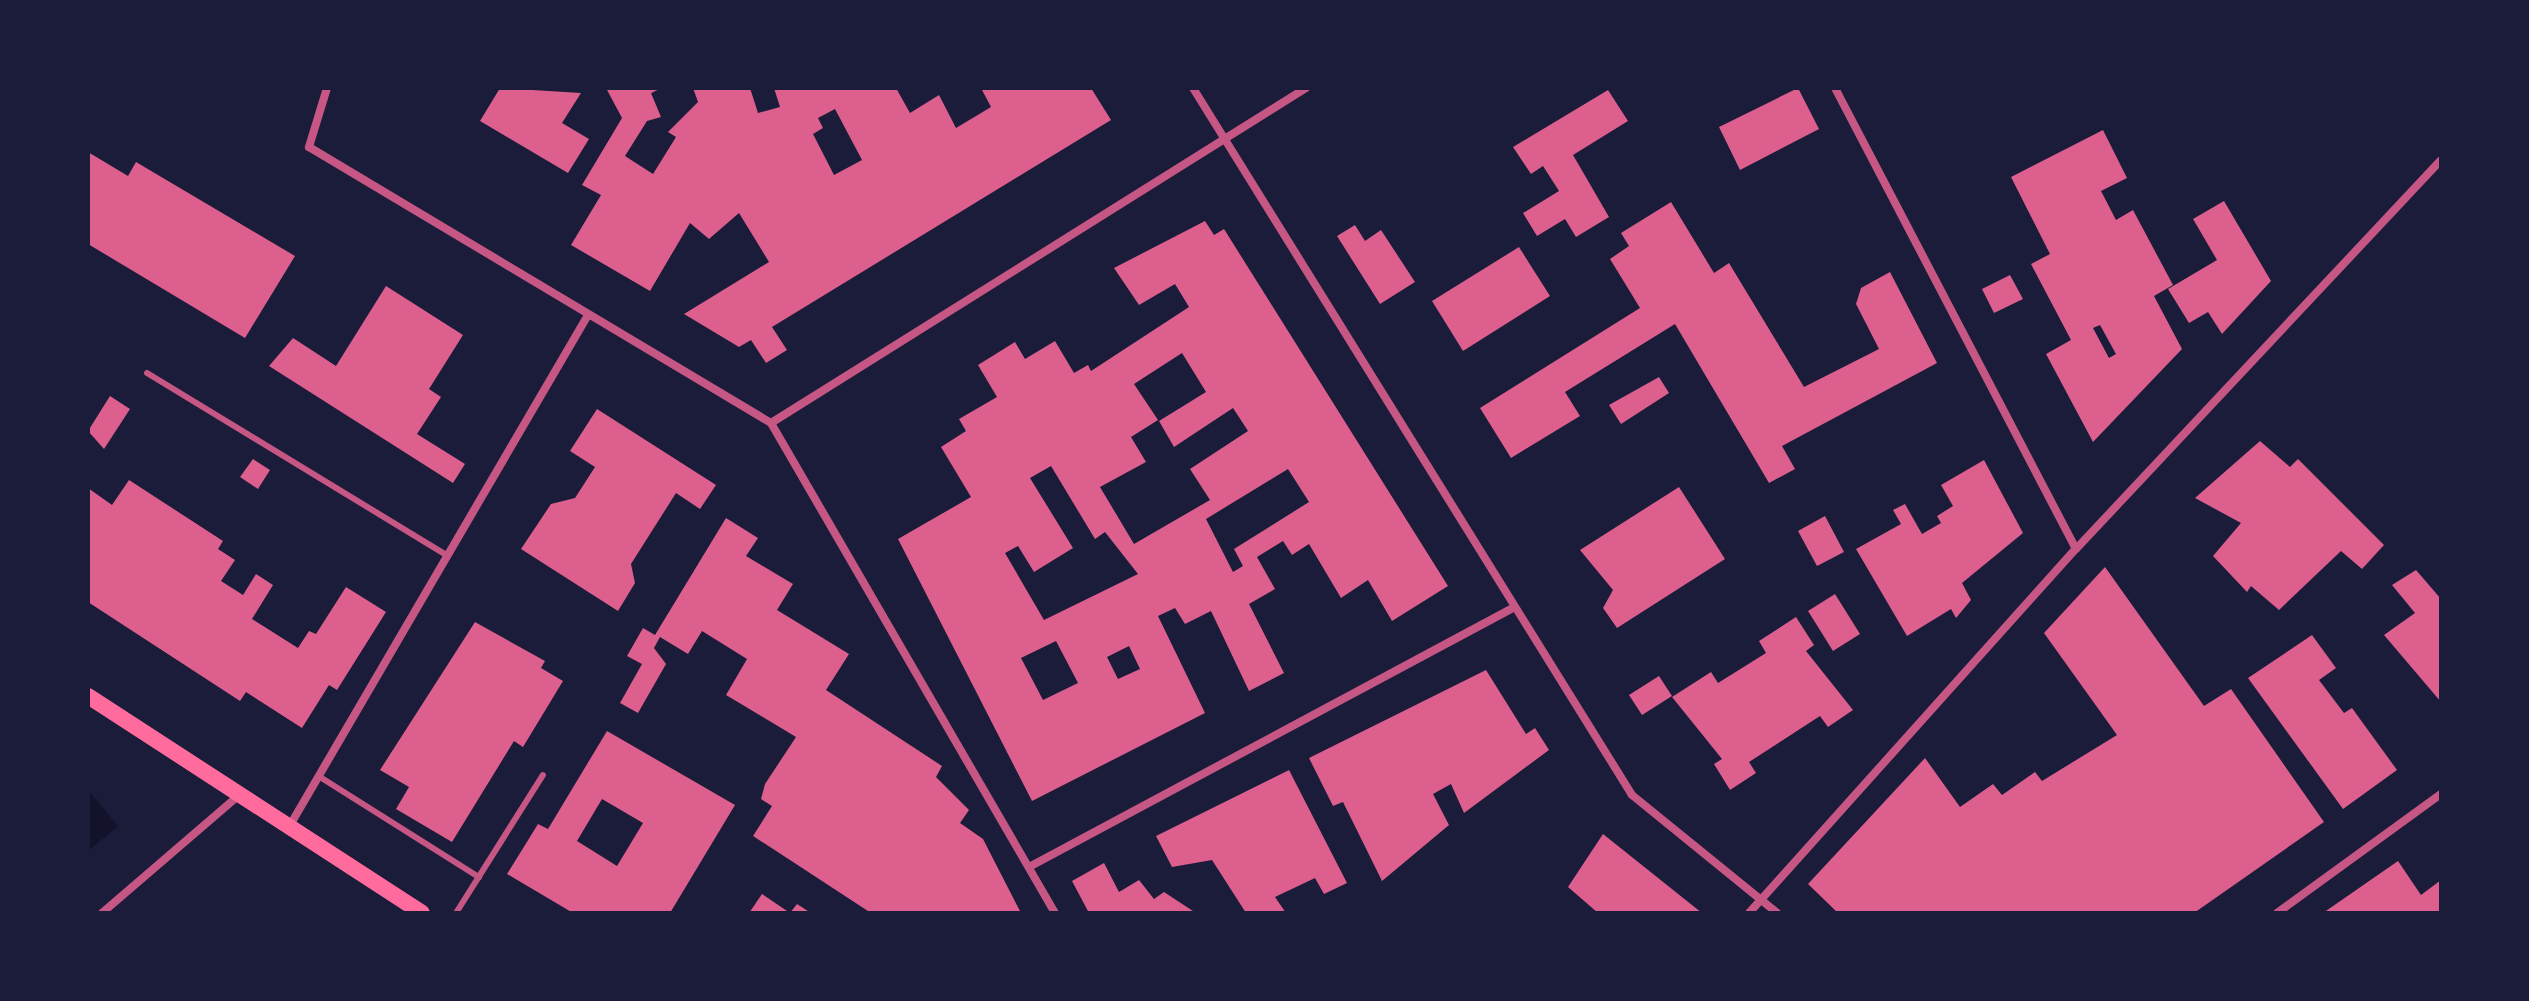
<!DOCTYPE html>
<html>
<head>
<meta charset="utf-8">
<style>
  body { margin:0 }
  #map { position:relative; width:2529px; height:1001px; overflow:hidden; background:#1b1b3a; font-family:"Source Serif 4",serif }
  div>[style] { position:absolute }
  .water>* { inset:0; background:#12122b }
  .building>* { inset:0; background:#dd5f8e }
  .service>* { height:6px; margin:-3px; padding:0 3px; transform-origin:3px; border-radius:3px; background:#c65784 }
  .minor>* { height:8px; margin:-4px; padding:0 4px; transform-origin:4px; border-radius:4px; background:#c65784 }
  .secondary>* { height:16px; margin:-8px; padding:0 8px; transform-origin:8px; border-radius:8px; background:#ff6b9d }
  span { translate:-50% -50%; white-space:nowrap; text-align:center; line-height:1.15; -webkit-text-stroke:6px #1b1b3a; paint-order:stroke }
  .frame { position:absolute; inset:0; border:90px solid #1b1b3a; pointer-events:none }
</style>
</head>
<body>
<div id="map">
  <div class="water">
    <i style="clip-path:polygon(88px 790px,118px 826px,88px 851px)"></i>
  </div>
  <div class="building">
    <i style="clip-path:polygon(500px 88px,581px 93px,562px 123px,589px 139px,568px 173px,480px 121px)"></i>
    <i style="clip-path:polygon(evenodd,606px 88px,662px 88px,651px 93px,661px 117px,647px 121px,625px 156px,653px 174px,676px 137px,668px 132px,698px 102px,693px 88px,750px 88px,758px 113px,780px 107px,774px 88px,896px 88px,910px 113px,939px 95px,956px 128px,991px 107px,981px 88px,1091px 88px,1111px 120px,772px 327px,787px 350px,766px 363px,751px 340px,739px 347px,684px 314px,769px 262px,739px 213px,709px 239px,690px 223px,650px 291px,571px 245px,601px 195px,582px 185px,622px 118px,606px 88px,835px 109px,862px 160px,834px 175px,813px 134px,823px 128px,818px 118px,835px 109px)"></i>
    <i style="clip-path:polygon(1798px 88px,1819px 129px,1740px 170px,1719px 127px)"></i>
    <i style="clip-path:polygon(1608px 90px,1628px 121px,1573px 155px,1609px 217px,1576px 237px,1565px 219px,1537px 236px,1523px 213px,1559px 191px,1543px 166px,1531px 174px,1513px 147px)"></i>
    <i style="clip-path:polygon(evenodd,2103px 130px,2127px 178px,2101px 191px,2116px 220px,2133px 210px,2173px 285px,2154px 296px,2182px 349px,2093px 442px,2046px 354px,2071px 340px,2031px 264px,2050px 254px,2011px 177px,2103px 130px,2100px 325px,2116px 354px,2109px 358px,2093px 328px,2100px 325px)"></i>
    <i style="clip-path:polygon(88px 152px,128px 176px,136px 162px,295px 256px,245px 338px,88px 244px)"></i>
    <i style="clip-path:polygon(2224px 201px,2271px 281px,2222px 334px,2208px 312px,2189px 323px,2168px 289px,2217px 260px,2193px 219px)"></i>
    <i style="clip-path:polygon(1671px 202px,1714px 273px,1729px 263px,1804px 387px,1879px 349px,1856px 304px,1861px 288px,1890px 272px,1937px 363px,1782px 446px,1795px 469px,1769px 483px,1675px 324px,1565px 392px,1580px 416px,1511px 458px,1480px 408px,1640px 308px,1610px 259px,1629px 246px,1621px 233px)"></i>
    <i style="clip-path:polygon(evenodd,1205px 221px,1214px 235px,1224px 229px,1448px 586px,1392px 621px,1368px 580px,1341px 598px,1309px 544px,1292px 555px,1283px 541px,1257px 557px,1275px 589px,1249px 604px,1284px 673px,1249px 691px,1211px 611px,1185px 624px,1175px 608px,1158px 616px,1205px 713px,1032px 801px,898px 539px,971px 497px,941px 447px,966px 431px,959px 419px,997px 397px,978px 365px,1015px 342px,1025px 359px,1055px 341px,1074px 373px,1088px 365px,1091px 371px,1189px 307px,1175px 284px,1139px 305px,1114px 268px,1205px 221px,1182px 353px,1206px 392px,1159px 421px,1174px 447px,1233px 408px,1248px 431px,1190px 469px,1210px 500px,1134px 544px,1100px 487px,1146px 462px,1131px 437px,1158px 420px,1134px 384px,1182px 353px,1205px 221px,1051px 466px,1095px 539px,1105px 532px,1138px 574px,1044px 620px,1005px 553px,1018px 546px,1034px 572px,1073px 548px,1030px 478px,1051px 466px,1205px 221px,1288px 469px,1309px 502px,1234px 549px,1243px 566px,1233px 572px,1206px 519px,1288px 469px,1205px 221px,1056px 641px,1078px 683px,1043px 700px,1021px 658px,1056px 641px,1205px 221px,1129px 646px,1140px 669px,1118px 679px,1107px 657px,1129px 646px)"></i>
    <i style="clip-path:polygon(1355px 225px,1365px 241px,1381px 230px,1415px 282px,1380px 304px,1337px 236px)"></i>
    <i style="clip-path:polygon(1519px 247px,1550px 296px,1463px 351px,1432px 301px)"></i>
    <i style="clip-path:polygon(2010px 275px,2023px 299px,1994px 313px,1982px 289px)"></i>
    <i style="clip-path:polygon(386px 286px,463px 335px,429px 389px,441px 397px,417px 434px,465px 464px,453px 483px,269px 366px,293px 338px,336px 366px)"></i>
    <i style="clip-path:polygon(1659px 377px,1669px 393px,1621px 424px,1609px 405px)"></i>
    <i style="clip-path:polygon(110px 396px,130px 409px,104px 449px,88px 431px)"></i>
    <i style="clip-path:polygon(597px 409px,716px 485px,700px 509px,676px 493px,631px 564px,635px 583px,618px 611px,521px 549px,551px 504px,575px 498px,595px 467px,570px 451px)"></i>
    <i style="clip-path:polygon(2260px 441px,2290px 467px,2298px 459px,2384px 545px,2362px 569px,2341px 551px,2279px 610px,2251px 586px,2247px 592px,2213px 556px,2241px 523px,2195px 498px)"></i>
    <i style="clip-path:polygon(253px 459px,270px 470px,258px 489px,240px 477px)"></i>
    <i style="clip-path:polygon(1984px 460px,2023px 533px,1962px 583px,1971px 600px,1956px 618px,1951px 609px,1907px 636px,1856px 549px,1901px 524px,1893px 510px,1905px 504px,1922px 534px,1941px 523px,1937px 516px,1953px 506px,1941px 485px)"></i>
    <i style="clip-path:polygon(129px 480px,223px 541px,218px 549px,235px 560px,221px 581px,243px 595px,256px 574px,273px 585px,252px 619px,298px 648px,309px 631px,316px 634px,346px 587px,386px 612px,337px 690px,329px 685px,302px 728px,246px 692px,240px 701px,88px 602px,88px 488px,112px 505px)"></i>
    <i style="clip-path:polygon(1679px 487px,1725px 559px,1617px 628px,1603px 608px,1613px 590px,1580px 550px)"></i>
    <i style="clip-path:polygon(1825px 516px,1844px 552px,1817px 566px,1798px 531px)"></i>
    <i style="clip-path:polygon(726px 518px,758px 538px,746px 556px,793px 584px,777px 610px,849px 654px,826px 690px,942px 766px,936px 777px,969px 810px,960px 823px,983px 839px,1021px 913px,871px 913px,753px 836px,772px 806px,761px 799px,765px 784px,796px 737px,726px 695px,747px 659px,702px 631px,688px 654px,660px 637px,654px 648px,666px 664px,638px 713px,620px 703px,642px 664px,627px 656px,643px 628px,655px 635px)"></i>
    <i style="clip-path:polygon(2105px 567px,2204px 706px,2231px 689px,2324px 822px,2194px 913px,1838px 913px,1808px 884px,1925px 758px,1960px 807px,1993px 784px,2002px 795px,2035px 772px,2042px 781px,2117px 735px,2044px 633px)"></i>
    <i style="clip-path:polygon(2416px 570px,2441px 599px,2441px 702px,2384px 635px,2415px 613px,2392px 585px)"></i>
    <i style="clip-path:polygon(1835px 594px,1860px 634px,1833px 651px,1808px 611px)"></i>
    <i style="clip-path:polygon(1796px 617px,1814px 645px,1806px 651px,1853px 710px,1828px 727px,1820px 716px,1749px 762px,1756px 773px,1730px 790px,1714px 764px,1722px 759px,1672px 697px,1711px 672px,1718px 683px,1766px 653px,1759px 641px)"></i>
    <i style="clip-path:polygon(475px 622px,545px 661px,541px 668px,563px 681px,523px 747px,514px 741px,452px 842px,396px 809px,409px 787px,380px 770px)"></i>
    <i style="clip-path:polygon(2312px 635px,2336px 668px,2319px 680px,2344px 713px,2352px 708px,2397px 770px,2343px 809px,2248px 678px)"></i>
    <i style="clip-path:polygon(1486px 670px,1526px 734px,1535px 728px,1549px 750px,1464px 813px,1451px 784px,1433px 794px,1449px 825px,1382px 881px,1343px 802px,1333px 806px,1309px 758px)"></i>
    <i style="clip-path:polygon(1659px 676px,1672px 696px,1642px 715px,1629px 695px)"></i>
    <i style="clip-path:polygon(evenodd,607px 731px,735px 805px,670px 913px,573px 913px,507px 874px,538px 824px,548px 829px,607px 731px,602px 799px,643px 823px,617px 866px,577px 841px,602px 799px)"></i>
    <i style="clip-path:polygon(1289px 770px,1347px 883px,1324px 894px,1315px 878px,1275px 897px,1286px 913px,1246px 913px,1212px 860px,1172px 867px,1156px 836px)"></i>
    <i style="clip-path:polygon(1603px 834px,1702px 913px,1598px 913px,1568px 887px)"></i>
    <i style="clip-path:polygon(2398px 861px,2421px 895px,2441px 880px,2441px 913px,2323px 913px)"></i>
    <i style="clip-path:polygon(1104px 863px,1119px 892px,1139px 880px,1154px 899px,1164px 892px,1196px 913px,1089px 913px,1072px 881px)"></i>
    <i style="clip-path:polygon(762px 894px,790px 913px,749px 913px)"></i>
    <i style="clip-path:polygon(797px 904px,811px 913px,790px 913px)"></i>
  </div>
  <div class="service">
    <i style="left:147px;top:373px;width:352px;rotate:31.3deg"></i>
    <i style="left:320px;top:777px;width:188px;rotate:32.2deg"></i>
    <i style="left:456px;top:913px;width:163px;rotate:-57.8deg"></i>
  </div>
  <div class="minor">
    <i style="left:327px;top:88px;width:62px;rotate:107deg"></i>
    <i style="left:309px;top:147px;width:538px;rotate:30.85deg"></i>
    <i style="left:771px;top:423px;width:566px;rotate:59.9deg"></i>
    <i style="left:1193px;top:88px;width:832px;rotate:58.16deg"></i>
    <i style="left:1632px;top:795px;width:187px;rotate:39.1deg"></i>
    <i style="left:1835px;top:88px;width:520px;rotate:62.4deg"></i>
    <i style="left:771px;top:423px;width:631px;rotate:-32.05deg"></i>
    <i style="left:289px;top:827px;width:593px;rotate:-59.72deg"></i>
    <i style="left:1029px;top:867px;width:547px;rotate:-28.16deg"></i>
    <i style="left:102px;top:913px;width:181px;rotate:-40.7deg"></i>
    <i style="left:1749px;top:913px;width:489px;rotate:-48.1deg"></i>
    <i style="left:2076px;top:549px;width:533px;rotate:-46.82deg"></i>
    <i style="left:2277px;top:913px;width:203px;rotate:-36deg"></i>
  </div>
  <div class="secondary">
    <i style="left:88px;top:696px;width:398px;rotate:33deg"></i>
  </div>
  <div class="frame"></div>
</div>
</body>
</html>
